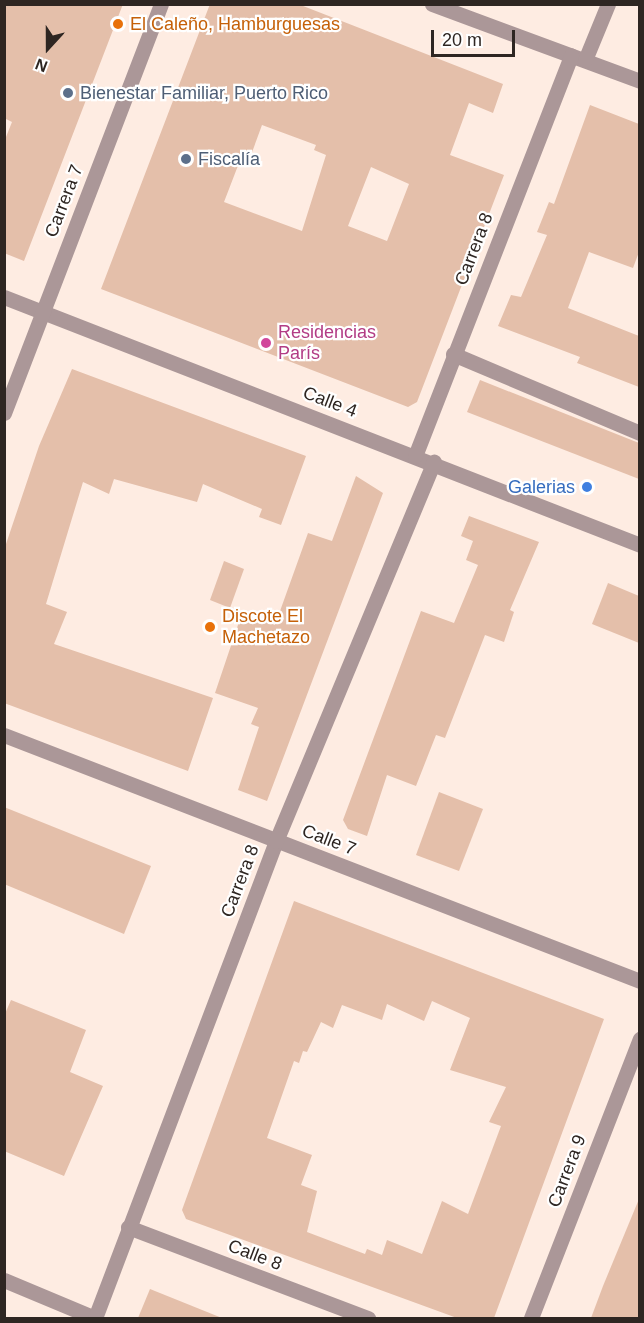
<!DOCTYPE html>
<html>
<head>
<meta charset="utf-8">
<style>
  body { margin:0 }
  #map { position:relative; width:644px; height:1323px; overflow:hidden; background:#feece2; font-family:Arial,sans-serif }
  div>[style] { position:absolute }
  .building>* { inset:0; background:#e4bfaa }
  .minor>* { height:15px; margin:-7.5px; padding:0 7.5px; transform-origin:7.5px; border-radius:7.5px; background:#ab9798 }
  .dots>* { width:16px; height:16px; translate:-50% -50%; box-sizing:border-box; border:3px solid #fff; border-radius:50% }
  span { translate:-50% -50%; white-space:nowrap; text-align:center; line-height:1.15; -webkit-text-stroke:4.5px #fff; paint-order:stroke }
  .food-label { font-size:18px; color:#c56008 }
  .left { translate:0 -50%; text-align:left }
  .service-label { font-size:18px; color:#4e5e75 }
  .street-label { font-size:18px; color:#2e2622 }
  .hotel-label { font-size:18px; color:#b23c85 }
  .shop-label { font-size:18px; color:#366cbe }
  .right { translate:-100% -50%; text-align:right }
  .frame { position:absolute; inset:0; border:6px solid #2e2622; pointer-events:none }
  .north { position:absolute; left:18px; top:18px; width:60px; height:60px; -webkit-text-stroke:4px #fff; paint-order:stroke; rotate:201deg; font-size:16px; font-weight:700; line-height:24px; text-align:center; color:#2e2622 }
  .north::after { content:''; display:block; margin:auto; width:21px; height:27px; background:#2e2622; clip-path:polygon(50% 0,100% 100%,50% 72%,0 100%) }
  .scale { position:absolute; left:431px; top:30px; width:84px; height:27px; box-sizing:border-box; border:3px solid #2e2622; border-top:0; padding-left:8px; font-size:18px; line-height:21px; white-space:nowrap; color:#2e2622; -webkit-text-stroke:4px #fff; paint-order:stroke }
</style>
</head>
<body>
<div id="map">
  <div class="building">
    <i style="clip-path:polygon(4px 4px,123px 4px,24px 261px,4px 253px,4px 142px,12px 122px,4px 118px)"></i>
    <i style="clip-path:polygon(evenodd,210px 4px,298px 4px,503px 84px,493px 113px,469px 103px,450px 155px,504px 175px,417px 402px,408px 407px,101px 289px,210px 4px,262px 125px,316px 145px,314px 150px,326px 155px,302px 231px,224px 202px,239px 163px,247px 166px,262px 125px,210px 4px,371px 167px,409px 184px,387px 241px,348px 226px,371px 167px)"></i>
    <i style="clip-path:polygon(590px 105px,639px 124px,639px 252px,633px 268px,589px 252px,568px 308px,639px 336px,639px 387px,577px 363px,580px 357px,498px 326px,511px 295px,521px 297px,547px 235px,537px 232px,549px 202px,554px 204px)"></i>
    <i style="clip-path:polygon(72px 369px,306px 456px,281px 525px,259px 517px,262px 509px,203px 484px,197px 502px,114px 479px,109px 494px,83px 482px,46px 604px,67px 612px,54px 644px,213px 698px,188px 771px,4px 703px,4px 550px,39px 446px)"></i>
    <i style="clip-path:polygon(480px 380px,639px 443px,639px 479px,467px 412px)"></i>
    <i style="clip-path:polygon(356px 476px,383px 493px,267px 801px,238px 790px,259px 727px,251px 724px,258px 708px,215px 693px,242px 613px,275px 625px,308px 533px,332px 541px)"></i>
    <i style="clip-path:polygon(469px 516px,539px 542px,510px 610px,514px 612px,504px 642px,485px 635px,445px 738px,436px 735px,416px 786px,387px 775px,367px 836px,348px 829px,343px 820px,421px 611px,454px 623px,478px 565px,466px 560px,473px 541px,461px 536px)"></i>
    <i style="clip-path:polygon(224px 561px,244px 569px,230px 608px,210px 600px)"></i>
    <i style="clip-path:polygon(608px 583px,639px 596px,639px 643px,592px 624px)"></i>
    <i style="clip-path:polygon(439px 792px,483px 809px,459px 871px,416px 855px)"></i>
    <i style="clip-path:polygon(4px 807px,151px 866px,124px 934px,4px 884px)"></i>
    <i style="clip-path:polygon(evenodd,294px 901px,604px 1019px,494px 1318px,457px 1318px,186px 1219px,182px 1210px,294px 901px,432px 1001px,470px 1018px,450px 1070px,506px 1087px,489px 1122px,501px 1126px,468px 1214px,442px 1201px,422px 1254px,387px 1240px,382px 1255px,367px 1249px,365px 1254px,307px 1232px,317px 1191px,301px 1185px,312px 1155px,267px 1138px,294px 1061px,299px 1063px,303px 1051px,307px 1052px,321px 1022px,333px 1028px,342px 1005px,382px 1020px,387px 1004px,424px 1021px,432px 1001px)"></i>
    <i style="clip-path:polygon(11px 1000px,86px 1030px,70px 1072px,103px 1086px,64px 1176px,4px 1151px,4px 1016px)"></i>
    <i style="clip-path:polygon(639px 1199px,639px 1318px,591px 1318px,603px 1286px)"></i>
    <i style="clip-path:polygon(150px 1289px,222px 1318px,138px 1318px)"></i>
  </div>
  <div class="minor">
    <i style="left:432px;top:4px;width:222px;rotate:20.3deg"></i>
    <i style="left:585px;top:60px;width:61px;rotate:-67.7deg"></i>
    <i style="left:4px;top:297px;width:683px;rotate:21.3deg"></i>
    <i style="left:453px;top:354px;width:203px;rotate:22.9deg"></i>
    <i style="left:4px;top:413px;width:438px;rotate:-69deg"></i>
    <i style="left:415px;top:456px;width:430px;rotate:-68.7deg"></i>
    <i style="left:4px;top:735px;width:682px;rotate:21.15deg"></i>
    <i style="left:128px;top:1227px;width:257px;rotate:20.8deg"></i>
    <i style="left:4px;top:1280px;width:99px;rotate:22.7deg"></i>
    <i style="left:95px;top:1318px;width:510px;rotate:-69.22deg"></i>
    <i style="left:276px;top:841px;width:411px;rotate:-67.4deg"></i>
    <i style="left:531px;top:1318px;width:300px;rotate:-68.7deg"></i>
  </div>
  <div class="dots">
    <i style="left:118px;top:24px;background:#e8710a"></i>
    <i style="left:68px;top:93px;background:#5c6f8a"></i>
    <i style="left:186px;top:159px;background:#5c6f8a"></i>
    <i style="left:266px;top:343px;background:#d1479c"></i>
    <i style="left:587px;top:487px;background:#3f7fe0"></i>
    <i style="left:210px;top:627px;background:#e8710a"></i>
  </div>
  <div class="food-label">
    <span class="left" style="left:130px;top:24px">El Caleño, Hamburguesas</span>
    <span class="left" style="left:222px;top:627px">Discote El<br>Machetazo</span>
  </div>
  <div class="service-label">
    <span class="left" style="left:80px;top:93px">Bienestar Familiar, Puerto Rico</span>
    <span class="left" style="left:198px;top:159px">Fiscalía</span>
  </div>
  <div class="street-label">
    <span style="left:64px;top:201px;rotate:-69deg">Carrera 7</span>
    <span style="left:474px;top:249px;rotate:-69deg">Carrera 8</span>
    <span style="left:330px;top:402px;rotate:21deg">Calle 4</span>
    <span style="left:329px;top:840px;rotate:21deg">Calle 7</span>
    <span style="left:240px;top:881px;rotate:-69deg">Carrera 8</span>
    <span style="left:567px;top:1171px;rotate:-69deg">Carrera 9</span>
    <span style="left:255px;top:1255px;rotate:21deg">Calle 8</span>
  </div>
  <div class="hotel-label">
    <span class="left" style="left:278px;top:343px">Residencias<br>París</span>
  </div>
  <div class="shop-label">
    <span class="right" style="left:575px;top:487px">Galerias</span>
  </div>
  <div class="frame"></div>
  <div class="north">N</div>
  <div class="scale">20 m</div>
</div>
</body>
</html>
